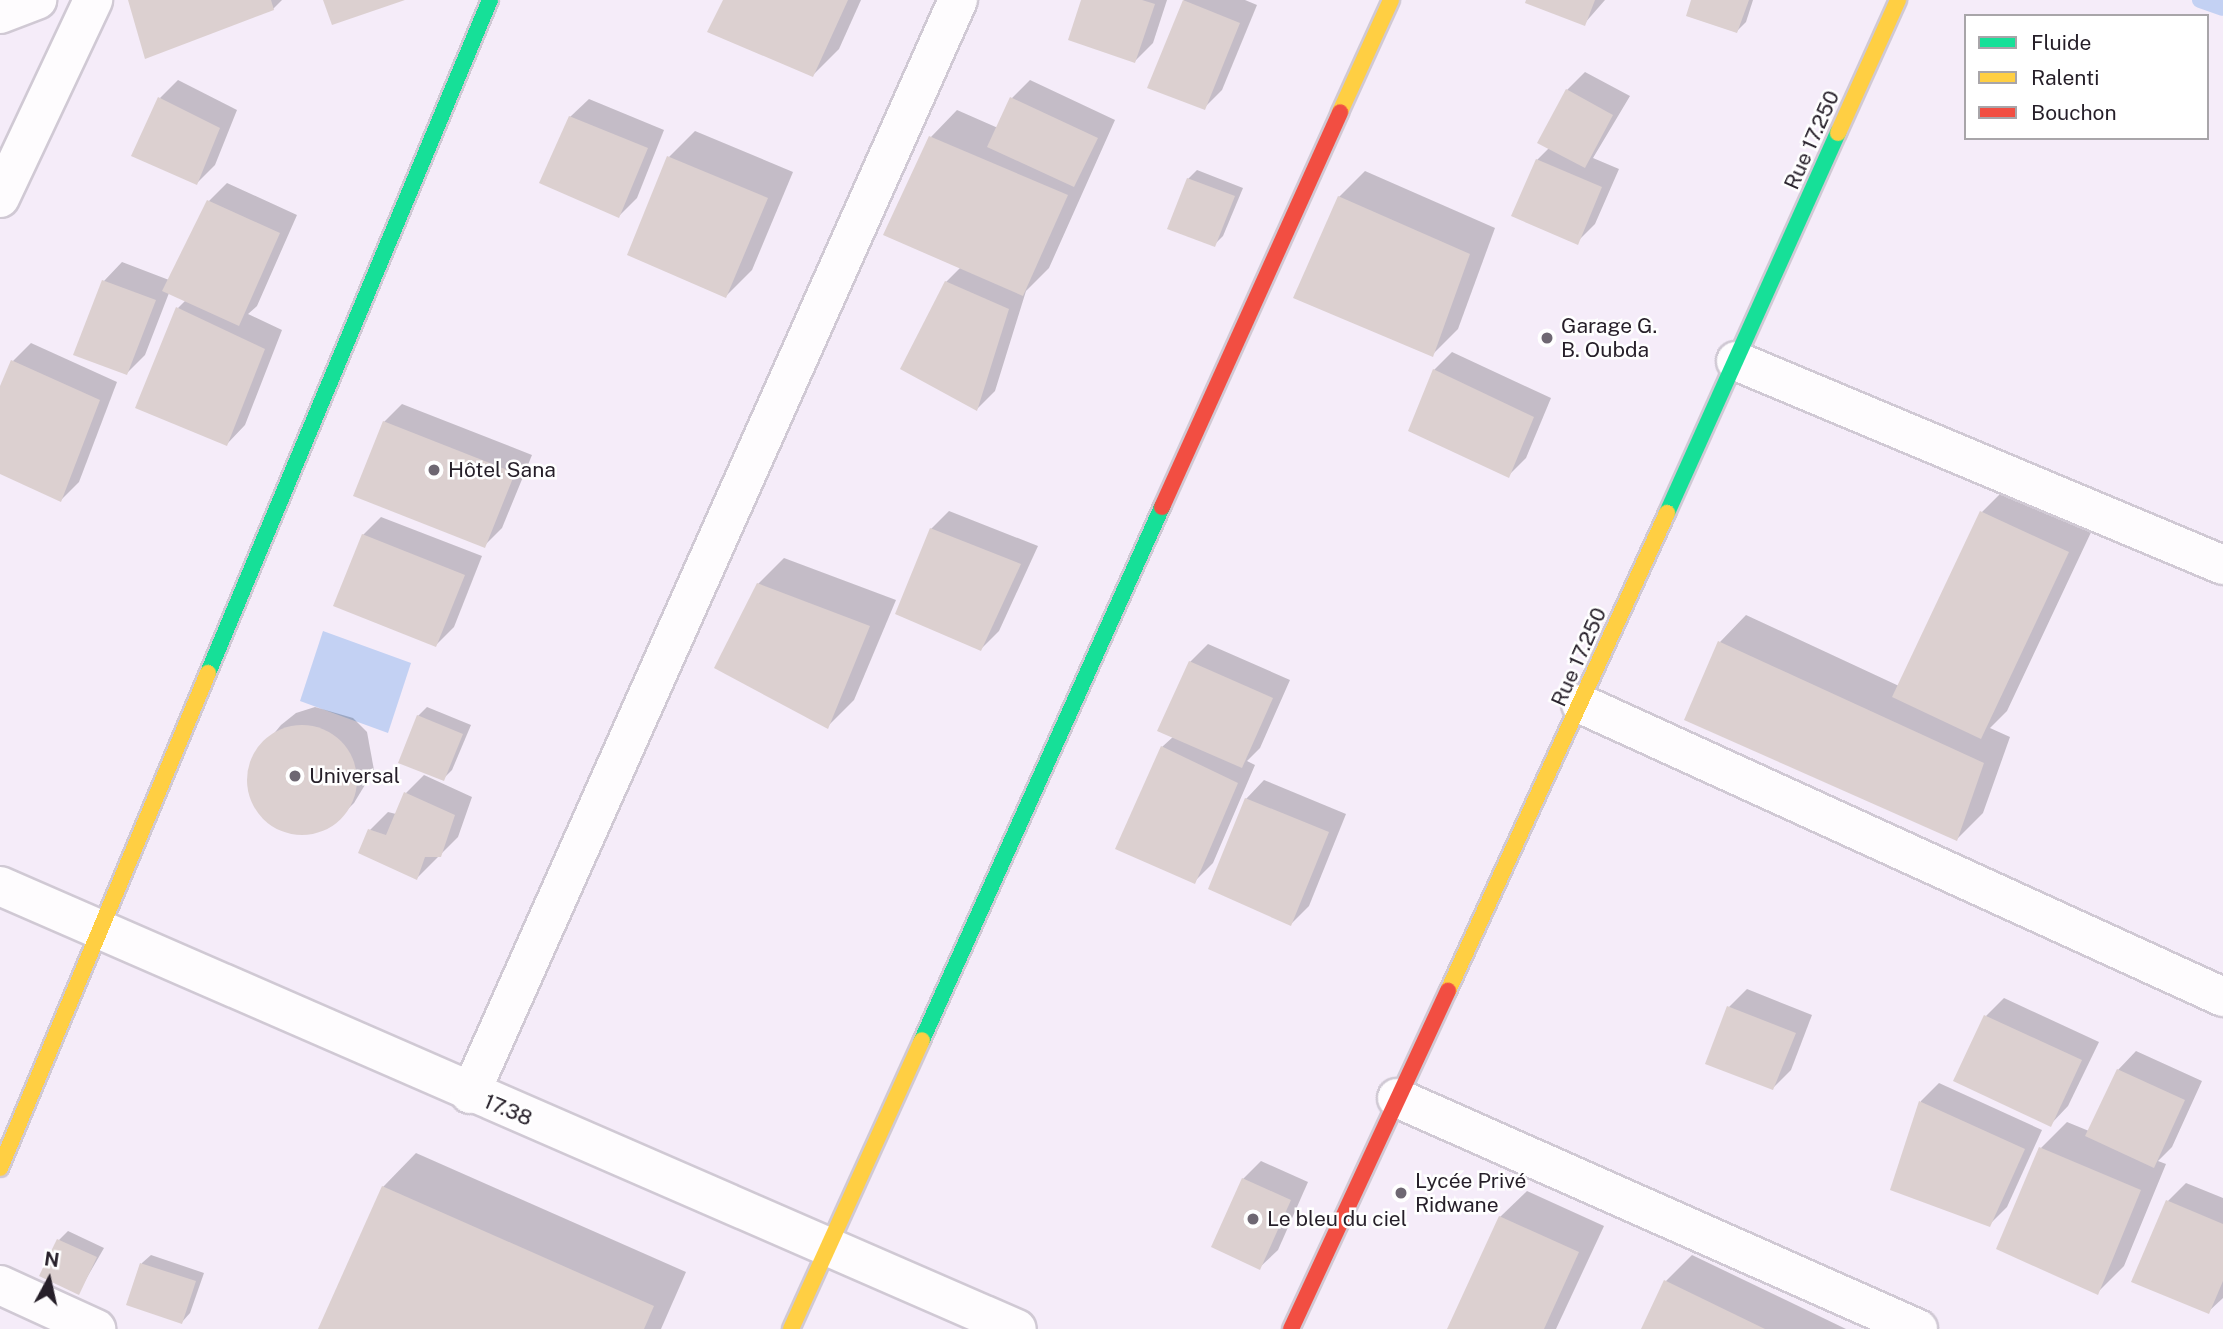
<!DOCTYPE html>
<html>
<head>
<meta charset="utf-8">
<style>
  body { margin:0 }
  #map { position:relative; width:2223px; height:1329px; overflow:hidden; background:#f5ecf9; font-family:"Public Sans",sans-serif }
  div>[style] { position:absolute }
  .water>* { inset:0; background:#c3d1f3 }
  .shadow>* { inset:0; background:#0003 }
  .stream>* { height:16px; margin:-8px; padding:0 8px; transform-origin:8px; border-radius:8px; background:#c3d1f3 }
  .building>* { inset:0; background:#dcd0d0 }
  .round { border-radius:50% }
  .roads { filter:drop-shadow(2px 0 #d0c9d4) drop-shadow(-2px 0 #d0c9d4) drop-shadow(0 2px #d0c9d4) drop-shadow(0 -2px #d0c9d4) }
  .street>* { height:38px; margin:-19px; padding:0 19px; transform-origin:19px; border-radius:19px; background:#fefcfe }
  .fast>* { height:16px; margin:-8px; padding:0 8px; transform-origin:8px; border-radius:8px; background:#16e098 }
  .slow>* { height:16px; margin:-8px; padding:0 8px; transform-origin:8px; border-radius:8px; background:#ffcf43 }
  .jam>* { height:16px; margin:-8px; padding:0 8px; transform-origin:8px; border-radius:8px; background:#f24e42 }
  .dots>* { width:19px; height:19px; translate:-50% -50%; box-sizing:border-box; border:4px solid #fff; border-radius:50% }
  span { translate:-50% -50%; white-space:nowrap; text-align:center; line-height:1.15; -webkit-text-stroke:5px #fff; paint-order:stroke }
  .street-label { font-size:21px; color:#261f29 }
  .poi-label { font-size:21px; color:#261f29 }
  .left { translate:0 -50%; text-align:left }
  .legend { position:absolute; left:1964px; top:14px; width:245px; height:126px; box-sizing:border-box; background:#fff; border:2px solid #a8a5a9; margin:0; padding:9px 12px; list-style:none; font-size:21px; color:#261f29 }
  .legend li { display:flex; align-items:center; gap:14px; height:35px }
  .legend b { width:35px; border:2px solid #a8a5a9 }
  .north { position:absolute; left:14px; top:1245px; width:70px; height:70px; -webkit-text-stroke:5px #fff; paint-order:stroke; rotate:8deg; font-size:19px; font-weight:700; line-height:28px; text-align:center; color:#261f29 }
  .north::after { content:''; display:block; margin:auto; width:24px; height:32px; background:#261f29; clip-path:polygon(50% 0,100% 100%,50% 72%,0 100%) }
</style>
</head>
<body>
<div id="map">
  <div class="water">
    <i style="clip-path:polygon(323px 631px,411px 663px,388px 733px,300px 701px)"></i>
  </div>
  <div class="shadow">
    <i style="clip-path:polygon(129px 0,282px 0,273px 9px)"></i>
    <i style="clip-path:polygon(725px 0,861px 0,839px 49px,813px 75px)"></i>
    <i style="clip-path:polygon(1083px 0,1167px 0,1153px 43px,1135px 61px)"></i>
    <i style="clip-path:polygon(1184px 0,1245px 0,1257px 5px,1222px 90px,1204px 108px,1149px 87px)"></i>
    <i style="clip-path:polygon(1528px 0,1605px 0,1584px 24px)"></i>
    <i style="clip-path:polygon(1693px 0,1753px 0,1746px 22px,1737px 31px)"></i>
    <i style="clip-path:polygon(1585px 72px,1630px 96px,1593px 158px,1619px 169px,1595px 224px,1577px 242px,1537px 160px,1550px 147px,1567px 90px)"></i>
    <i style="clip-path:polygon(178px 80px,237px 110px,215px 165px,197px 183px,160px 98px)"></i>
    <i style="clip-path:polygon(1030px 80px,1115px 120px,1049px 268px,1026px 291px,995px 391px,977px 409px,946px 282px,961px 267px,885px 234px,931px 137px,957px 110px,998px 128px,1012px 98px)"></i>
    <i style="clip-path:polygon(589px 99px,664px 130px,637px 198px,619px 216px,570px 117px)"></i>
    <i style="clip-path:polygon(695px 131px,793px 172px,752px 270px,726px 296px,669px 157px)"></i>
    <i style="clip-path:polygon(1197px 170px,1243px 188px,1223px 236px,1214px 245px,1188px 179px)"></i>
    <i style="clip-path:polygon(1365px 171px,1495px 228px,1458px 329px,1432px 355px,1339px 197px)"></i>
    <i style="clip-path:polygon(227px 183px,297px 215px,257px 306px,248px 314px,282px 330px,245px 425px,227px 444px,178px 308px,186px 300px,169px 293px,145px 355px,127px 373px,76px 354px,104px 281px,122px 262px,169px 280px,209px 201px)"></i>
    <i style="clip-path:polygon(31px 343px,117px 382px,79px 482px,61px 500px,0 472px,0 390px,13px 361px)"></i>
    <i style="clip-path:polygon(1452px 352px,1551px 398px,1526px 458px,1508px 476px,1434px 370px)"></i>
    <i style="clip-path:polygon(402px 404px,532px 455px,502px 528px,484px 546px,384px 422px)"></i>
    <i style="clip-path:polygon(2008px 486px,2094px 526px,2007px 711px,1990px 728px,2010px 737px,1983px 813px,1957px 839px,1687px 719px,1720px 642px,1746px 615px,1899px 686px,1982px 512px)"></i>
    <i style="clip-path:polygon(949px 511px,1038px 546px,999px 631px,981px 649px,931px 529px)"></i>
    <i style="clip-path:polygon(381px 517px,482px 556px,454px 627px,436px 645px,363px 535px)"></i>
    <i style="clip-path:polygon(784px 558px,896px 600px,854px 700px,827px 727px,758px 584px)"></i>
    <i style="clip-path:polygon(1208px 644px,1290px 680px,1260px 748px,1247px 761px,1255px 765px,1213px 863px,1195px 881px,1162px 747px,1174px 736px,1190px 662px)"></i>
    <i style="clip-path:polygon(315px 707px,353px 718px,367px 732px,374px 770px,354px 803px,335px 822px,318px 831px,298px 833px,278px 828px,252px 800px,251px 761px,281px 725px,296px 713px)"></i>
    <i style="clip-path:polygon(427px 707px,471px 725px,452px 770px,443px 779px,418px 716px)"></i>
    <i style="clip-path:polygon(424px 775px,472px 797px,458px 837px,417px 878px,370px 830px,388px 812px,396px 814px,406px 793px)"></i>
    <i style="clip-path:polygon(1264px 780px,1346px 814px,1309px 906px,1291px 924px,1210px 888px,1246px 799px)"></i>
    <i style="clip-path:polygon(1747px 989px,1812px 1015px,1791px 1070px,1773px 1088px,1729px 1007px)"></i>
    <i style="clip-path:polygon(2004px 998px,2099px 1042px,2068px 1106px,2050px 1125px,1986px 1016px)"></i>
    <i style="clip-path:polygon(2136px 1051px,2202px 1081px,2172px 1147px,2158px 1161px,2166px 1164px,2124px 1266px,2098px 1292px,2041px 1148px,2067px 1122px,2089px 1131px,2118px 1070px)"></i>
    <i style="clip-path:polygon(1939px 1083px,2042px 1130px,2007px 1207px,1989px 1225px,1892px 1189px,1921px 1101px)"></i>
    <i style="clip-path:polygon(416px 1153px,686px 1272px,661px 1329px,320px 1329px,383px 1187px)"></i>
    <i style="clip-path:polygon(1261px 1161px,1308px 1182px,1278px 1250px,1259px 1268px,1243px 1179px)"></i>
    <i style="clip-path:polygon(2186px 1183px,2223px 1198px,2223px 1298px,2208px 1312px,2168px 1201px)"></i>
    <i style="clip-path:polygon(1527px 1191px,1604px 1226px,1556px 1329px,1448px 1329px,1500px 1217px)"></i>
    <i style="clip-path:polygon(68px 1231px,104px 1248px,78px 1293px,59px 1240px)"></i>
    <i style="clip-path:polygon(151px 1255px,204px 1273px,190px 1313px,182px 1322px,128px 1304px,142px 1263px)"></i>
    <i style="clip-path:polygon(1692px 1255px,1846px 1329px,1643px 1329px,1666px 1281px)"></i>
  </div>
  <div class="stream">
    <i style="left:2200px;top:0;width:24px;rotate:19deg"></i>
  </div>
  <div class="building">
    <i style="clip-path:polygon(128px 0,271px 0,274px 10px,145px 59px)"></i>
    <i style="clip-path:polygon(323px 0,405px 0,332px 25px)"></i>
    <i style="clip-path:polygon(723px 0,848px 0,813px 77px,707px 32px)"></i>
    <i style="clip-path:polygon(1081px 0,1142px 0,1155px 4px,1135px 63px,1068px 40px)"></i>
    <i style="clip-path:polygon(1183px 0,1240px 23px,1205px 110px,1147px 88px)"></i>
    <i style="clip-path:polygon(1526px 0,1595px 0,1585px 26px,1525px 3px)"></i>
    <i style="clip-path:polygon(1691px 0,1749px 0,1737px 33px,1686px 16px)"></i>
    <i style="clip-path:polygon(1566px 89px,1613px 115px,1585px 168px,1537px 143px)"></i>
    <i style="clip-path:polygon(158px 97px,220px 128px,197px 185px,131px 156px)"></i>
    <i style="clip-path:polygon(1010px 97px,1098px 138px,1074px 187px,987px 147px)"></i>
    <i style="clip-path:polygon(569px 116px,648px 148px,619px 218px,539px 183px)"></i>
    <i style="clip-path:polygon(929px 136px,1068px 195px,1023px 296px,883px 235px)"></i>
    <i style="clip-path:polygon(667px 156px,768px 198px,726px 298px,627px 255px)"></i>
    <i style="clip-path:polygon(1536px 159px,1602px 187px,1578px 245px,1511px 216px)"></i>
    <i style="clip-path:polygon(1187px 178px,1235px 196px,1215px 247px,1167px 229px)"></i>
    <i style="clip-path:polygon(1338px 196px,1470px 254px,1433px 357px,1293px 298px)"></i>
    <i style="clip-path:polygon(207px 200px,280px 233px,239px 326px,162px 291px)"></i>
    <i style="clip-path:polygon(102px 280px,156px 300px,127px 375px,73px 355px)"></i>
    <i style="clip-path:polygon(945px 281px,1009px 309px,977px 411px,900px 369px)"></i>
    <i style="clip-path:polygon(176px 307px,265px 349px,227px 446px,135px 408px)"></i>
    <i style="clip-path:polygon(11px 360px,100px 400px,61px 502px,0 474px,0 386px)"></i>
    <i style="clip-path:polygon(1433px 369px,1534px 417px,1509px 478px,1408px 431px)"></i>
    <i style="clip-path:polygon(383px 421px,515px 473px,485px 548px,353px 496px)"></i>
    <i style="clip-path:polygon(1980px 511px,2069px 552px,1981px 739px,1892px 697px)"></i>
    <i style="clip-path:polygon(930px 528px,1021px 564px,981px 651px,895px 614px)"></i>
    <i style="clip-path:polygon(362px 534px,465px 575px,436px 647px,333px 606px)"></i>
    <i style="clip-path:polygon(757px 583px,870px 626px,828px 729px,714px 668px)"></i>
    <i style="clip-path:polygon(1718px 641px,1984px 763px,1957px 841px,1684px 720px)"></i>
    <i style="clip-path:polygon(1189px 661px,1273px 698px,1242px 768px,1157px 731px)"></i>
    <i style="clip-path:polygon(417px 715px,463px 734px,444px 781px,398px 763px)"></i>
    <i class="round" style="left:247px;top:725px;width:110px;height:110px"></i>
    <i style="clip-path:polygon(1161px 746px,1238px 783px,1195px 884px,1115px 849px)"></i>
    <i style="clip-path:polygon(404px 792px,455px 815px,441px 857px,425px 857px,417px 880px,358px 853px,368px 829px,386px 835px)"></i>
    <i style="clip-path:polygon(1245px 798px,1329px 832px,1291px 926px,1208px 889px)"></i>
    <i style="clip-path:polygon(1727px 1006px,1796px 1033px,1773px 1090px,1705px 1064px)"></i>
    <i style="clip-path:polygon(1984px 1015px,2082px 1060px,2051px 1127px,1953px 1081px)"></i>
    <i style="clip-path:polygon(2117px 1069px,2185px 1100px,2154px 1168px,2085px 1136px)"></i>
    <i style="clip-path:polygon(1919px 1101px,2025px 1149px,1990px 1227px,1890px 1190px)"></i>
    <i style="clip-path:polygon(2039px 1147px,2141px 1190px,2098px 1295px,1996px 1249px)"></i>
    <i style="clip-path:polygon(1242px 1178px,1291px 1200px,1260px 1270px,1211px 1247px)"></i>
    <i style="clip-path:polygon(382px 1186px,654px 1306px,644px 1329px,318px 1329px)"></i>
    <i style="clip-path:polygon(2166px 1200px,2223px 1224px,2223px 1281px,2209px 1314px,2131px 1282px)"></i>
    <i style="clip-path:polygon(1499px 1216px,1579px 1252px,1544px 1329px,1447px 1329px)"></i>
    <i style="clip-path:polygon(57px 1239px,97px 1257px,79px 1295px,39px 1276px)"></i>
    <i style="clip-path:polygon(140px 1263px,196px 1281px,182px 1324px,126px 1305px)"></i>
    <i style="clip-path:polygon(1664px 1280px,1765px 1329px,1641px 1329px)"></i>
  </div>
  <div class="roads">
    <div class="street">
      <i style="left:0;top:14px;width:40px;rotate:-21deg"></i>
      <i style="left:0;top:198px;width:219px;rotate:-64.8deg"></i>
      <i style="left:1736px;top:361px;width:528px;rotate:22.73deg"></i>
      <i style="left:1581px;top:704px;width:706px;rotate:24.53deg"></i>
      <i style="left:0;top:886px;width:1109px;rotate:23.54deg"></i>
      <i style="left:470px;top:1094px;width:1198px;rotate:-65.96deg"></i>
      <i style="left:1397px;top:1098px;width:570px;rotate:23.91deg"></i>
      <i style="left:0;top:1285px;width:106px;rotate:24.6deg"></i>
    </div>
    <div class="fast">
      <i style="left:1667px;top:513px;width:417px;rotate:-65.8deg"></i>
      <i style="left:208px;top:673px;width:730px;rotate:-67.27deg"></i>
      <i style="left:922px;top:1040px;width:585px;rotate:-65.76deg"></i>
    </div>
    <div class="slow">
      <i style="left:1340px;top:112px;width:123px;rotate:-65.5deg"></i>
      <i style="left:1838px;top:133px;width:146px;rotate:-65.7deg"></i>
      <i style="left:1448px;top:991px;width:526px;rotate:-65.38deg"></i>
      <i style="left:0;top:1168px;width:537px;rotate:-67.21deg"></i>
      <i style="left:791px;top:1329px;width:317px;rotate:-65.6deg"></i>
    </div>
    <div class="jam">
      <i style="left:1162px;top:507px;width:433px;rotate:-65.7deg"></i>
      <i style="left:1291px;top:1329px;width:373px;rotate:-65.1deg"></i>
    </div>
  </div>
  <div class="dots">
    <i style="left:1547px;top:338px;background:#6e6772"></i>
    <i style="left:434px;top:470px;background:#6e6772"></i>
    <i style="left:295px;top:776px;background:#6e6772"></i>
    <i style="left:1401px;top:1193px;background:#6e6772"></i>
    <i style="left:1253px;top:1219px;background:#6e6772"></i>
  </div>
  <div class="street-label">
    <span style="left:1812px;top:140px;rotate:-66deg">Rue 17.250</span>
    <span style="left:1579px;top:657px;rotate:-66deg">Rue 17.250</span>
    <span style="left:508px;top:1110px;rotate:23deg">17.38</span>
  </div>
  <div class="poi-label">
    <span class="left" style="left:1561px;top:338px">Garage G.<br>B. Oubda</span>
    <span class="left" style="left:448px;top:470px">Hôtel Sana</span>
    <span class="left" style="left:309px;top:776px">Universal</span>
    <span class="left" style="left:1415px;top:1193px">Lycée Privé<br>Ridwane</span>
    <span class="left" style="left:1267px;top:1219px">Le bleu du ciel</span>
  </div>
  <ul class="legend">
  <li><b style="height:9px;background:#16e098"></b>Fluide</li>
  <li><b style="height:9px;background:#ffcf43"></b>Ralenti</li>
  <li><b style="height:9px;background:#f24e42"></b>Bouchon</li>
  </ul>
  <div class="north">N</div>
</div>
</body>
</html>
